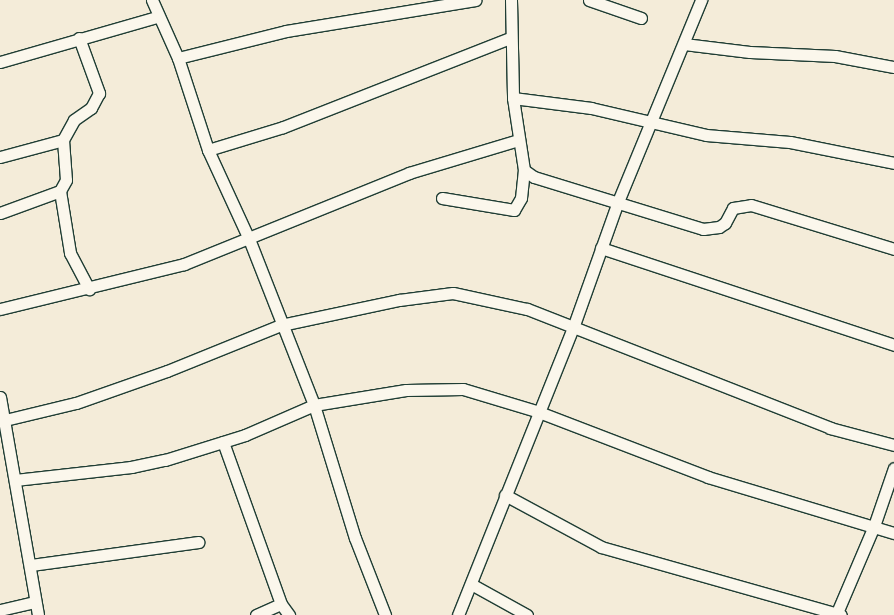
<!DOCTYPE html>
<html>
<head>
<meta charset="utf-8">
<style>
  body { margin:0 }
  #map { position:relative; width:894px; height:615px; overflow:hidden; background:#f4ecd9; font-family:Kalam,sans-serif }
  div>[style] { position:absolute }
  .roads { filter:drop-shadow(1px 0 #1f3d34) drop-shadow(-1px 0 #1f3d34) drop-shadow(0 1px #1f3d34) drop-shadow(0 -1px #1f3d34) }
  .minor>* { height:11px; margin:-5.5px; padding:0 5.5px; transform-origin:5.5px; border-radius:5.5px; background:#fbf7ec }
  span { translate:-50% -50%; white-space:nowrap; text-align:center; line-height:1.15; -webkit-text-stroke:4px #fbf7ec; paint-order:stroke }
</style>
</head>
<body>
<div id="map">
  <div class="roads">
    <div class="minor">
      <i style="left:152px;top:0;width:64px;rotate:65.9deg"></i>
      <i style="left:178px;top:58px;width:97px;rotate:71.9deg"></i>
      <i style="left:208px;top:150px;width:98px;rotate:65.3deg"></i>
      <i style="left:249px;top:239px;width:178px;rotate:68.6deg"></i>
      <i style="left:314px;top:405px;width:139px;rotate:72.9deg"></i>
      <i style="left:355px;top:538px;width:83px;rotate:68.7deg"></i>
      <i style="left:511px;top:0;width:98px;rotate:88.8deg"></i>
      <i style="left:513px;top:98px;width:73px;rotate:81.3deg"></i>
      <i style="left:524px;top:170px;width:12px;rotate:35deg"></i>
      <i style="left:534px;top:177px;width:177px;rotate:17.1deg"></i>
      <i style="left:703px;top:229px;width:16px;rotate:-7deg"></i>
      <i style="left:719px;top:227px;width:7px;rotate:-34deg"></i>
      <i style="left:725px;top:223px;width:17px;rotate:-62deg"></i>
      <i style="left:733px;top:208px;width:18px;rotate:-9deg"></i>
      <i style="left:751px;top:205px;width:150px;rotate:17.1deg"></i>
      <i style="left:589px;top:0;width:55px;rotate:19.1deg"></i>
      <i style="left:79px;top:38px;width:59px;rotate:70deg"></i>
      <i style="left:99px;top:93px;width:17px;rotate:118deg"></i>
      <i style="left:91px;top:108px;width:21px;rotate:145deg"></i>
      <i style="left:74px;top:120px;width:23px;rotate:119deg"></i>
      <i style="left:63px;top:140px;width:40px;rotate:85.7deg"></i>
      <i style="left:66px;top:180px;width:13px;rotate:119deg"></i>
      <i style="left:60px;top:191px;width:63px;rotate:80.8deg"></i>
      <i style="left:70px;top:253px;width:41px;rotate:62.2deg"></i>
      <i style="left:684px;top:44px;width:66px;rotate:6.9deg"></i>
      <i style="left:750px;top:52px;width:85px;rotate:2.7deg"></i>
      <i style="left:835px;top:56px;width:60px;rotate:10.6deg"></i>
      <i style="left:178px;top:58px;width:111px;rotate:-14deg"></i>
      <i style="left:286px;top:31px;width:192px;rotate:-9.3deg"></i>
      <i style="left:0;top:62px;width:163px;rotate:-16deg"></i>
      <i style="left:513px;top:98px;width:79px;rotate:7.3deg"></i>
      <i style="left:591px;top:108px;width:118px;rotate:13.2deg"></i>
      <i style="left:706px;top:135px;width:84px;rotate:4.8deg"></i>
      <i style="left:790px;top:142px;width:106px;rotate:11.4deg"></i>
      <i style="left:208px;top:150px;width:78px;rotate:-17deg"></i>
      <i style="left:283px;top:127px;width:244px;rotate:-21.4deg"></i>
      <i style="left:0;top:157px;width:65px;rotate:-15.1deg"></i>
      <i style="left:442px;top:198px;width:73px;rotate:9.5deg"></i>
      <i style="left:514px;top:210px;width:14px;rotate:-60deg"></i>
      <i style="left:521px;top:198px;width:28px;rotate:-84deg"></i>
      <i style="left:0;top:213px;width:64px;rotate:-20.1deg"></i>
      <i style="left:601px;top:248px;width:309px;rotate:18.3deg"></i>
      <i style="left:0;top:309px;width:189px;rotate:-13.7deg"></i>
      <i style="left:184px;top:264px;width:243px;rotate:-22deg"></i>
      <i style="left:409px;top:173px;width:114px;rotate:-16.8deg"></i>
      <i style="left:0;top:397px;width:221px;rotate:80.1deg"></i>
      <i style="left:5px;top:420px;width:73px;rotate:-13.5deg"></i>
      <i style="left:76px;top:403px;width:96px;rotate:-19.4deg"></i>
      <i style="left:167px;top:371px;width:123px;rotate:-22deg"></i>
      <i style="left:281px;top:325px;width:121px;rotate:-12deg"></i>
      <i style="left:399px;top:300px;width:54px;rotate:-7.4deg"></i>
      <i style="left:453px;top:293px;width:76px;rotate:12.2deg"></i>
      <i style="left:527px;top:309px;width:326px;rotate:21.4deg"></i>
      <i style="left:830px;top:428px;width:66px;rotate:14.9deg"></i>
      <i style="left:223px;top:442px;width:172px;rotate:70.3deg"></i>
      <i style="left:15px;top:480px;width:117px;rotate:-6.4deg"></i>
      <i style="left:131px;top:467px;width:35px;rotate:-12deg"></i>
      <i style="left:165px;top:460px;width:84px;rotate:-17.4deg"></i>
      <i style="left:245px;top:435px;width:75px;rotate:-23.5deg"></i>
      <i style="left:314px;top:405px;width:93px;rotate:-9.3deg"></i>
      <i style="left:406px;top:390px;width:57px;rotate:-1deg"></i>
      <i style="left:463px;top:389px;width:79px;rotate:16.8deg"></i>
      <i style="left:539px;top:412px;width:181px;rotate:21deg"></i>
      <i style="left:708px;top:477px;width:194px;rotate:16.8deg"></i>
      <i style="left:505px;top:495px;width:109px;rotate:28.4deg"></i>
      <i style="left:601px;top:547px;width:249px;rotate:15.8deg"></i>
      <i style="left:31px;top:565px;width:169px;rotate:-7.8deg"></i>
      <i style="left:471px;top:584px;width:64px;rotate:29deg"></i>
      <i style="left:0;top:610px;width:36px;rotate:-13deg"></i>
      <i style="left:256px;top:615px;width:27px;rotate:-24deg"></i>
      <i style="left:281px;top:604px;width:14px;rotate:54deg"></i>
      <i style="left:458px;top:615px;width:312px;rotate:-68.2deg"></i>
      <i style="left:574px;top:325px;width:128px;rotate:-70.4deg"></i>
      <i style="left:617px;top:204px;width:221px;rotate:-67.6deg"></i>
      <i style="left:836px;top:615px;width:97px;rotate:-66.9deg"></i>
      <i style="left:874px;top:526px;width:61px;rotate:-71deg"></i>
    </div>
  </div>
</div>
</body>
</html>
